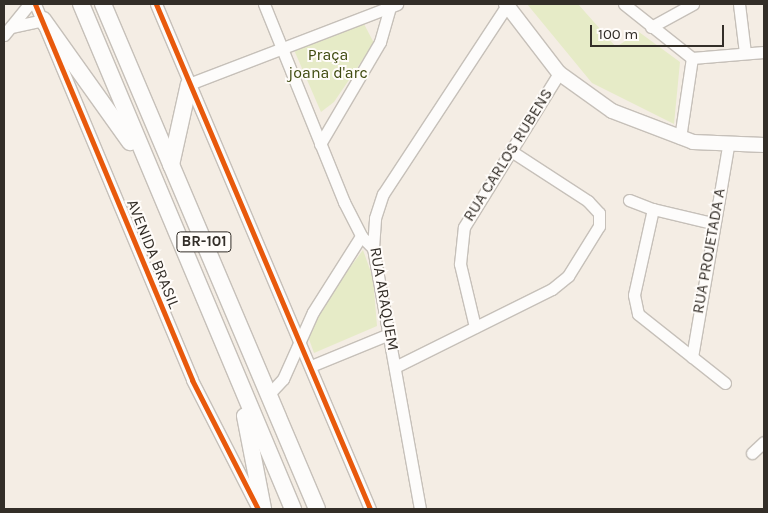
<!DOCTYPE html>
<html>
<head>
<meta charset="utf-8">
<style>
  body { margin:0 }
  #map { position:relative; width:768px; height:513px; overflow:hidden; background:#f4ede4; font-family:Karla,sans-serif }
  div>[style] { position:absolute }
  .green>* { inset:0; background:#e6ebc7 }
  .roads { filter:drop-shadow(1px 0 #c6c0b9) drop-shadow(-1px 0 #c6c0b9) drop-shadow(0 1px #c6c0b9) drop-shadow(0 -1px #c6c0b9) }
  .minor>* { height:11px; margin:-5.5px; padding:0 5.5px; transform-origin:5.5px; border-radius:5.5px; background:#fdfcfb }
  .major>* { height:14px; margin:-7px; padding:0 7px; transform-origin:7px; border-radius:7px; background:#fdfcfb }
  .highway>* { height:16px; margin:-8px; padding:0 8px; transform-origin:8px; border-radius:8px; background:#fdfcfb }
  .cycleway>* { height:5px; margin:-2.5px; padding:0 2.5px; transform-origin:2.5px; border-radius:2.5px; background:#e8590c }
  span { translate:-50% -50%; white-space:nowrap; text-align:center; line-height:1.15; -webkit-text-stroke:4px #fffcf9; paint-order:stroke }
  .shield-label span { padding:1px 4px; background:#fffcf9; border:1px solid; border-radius:4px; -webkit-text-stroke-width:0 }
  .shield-label { font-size:15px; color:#332e28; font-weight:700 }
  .park-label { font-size:16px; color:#404b10 }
  .street-label { font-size:16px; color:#332e28 }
  .frame { position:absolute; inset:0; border:5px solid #332e28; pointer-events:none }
  .scale { position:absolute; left:590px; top:25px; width:134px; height:22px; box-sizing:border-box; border:2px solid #332e28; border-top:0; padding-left:6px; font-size:15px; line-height:18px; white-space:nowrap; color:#332e28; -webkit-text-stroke:4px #fffcf9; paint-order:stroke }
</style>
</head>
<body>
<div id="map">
  <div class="green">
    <i style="clip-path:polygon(527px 4px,578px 4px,616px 47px,639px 32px,680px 62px,674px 124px,592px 83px)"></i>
    <i style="clip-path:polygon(364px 24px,374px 43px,334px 102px,321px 112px,294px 50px)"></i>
    <i style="clip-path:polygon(363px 250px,373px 278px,377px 326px,314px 353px,305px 328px)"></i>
  </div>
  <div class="roads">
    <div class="minor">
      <i style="left:35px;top:4px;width:407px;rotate:67.3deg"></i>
      <i style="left:192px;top:380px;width:145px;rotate:62.9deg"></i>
      <i style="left:156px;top:4px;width:548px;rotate:67.03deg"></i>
      <i style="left:264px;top:4px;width:214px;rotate:68deg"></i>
      <i style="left:344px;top:202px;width:38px;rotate:63deg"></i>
      <i style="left:361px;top:236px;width:17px;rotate:45deg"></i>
      <i style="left:624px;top:4px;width:87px;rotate:38.5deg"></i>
      <i style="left:692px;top:58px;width:72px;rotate:-4.8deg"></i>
      <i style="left:739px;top:4px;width:49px;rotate:83deg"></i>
      <i style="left:11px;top:27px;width:33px;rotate:-12deg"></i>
      <i style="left:651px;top:27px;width:48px;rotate:-28.7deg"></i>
      <i style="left:4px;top:35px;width:40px;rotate:-51deg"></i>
      <i style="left:189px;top:84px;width:223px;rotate:-21deg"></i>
      <i style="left:680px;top:138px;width:81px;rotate:-81.5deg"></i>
      <i style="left:320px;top:144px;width:118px;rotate:-59.5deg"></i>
      <i style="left:380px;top:42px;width:40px;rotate:-74deg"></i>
      <i style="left:629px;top:200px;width:26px;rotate:21deg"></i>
      <i style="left:653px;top:209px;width:88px;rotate:102.5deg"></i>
      <i style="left:634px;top:295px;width:19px;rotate:78deg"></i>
      <i style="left:638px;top:314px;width:111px;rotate:38.4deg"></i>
      <i style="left:653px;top:209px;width:61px;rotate:13.3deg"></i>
      <i style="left:475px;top:327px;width:65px;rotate:-103.4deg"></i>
      <i style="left:460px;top:264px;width:37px;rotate:-84deg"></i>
      <i style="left:464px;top:227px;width:181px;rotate:-58.3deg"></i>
      <i style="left:692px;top:357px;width:214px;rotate:-80.3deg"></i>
      <i style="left:311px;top:366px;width:84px;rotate:-22.3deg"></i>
      <i style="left:395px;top:367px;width:175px;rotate:-26.4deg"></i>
      <i style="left:552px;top:289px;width:21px;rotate:-39deg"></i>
      <i style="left:568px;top:276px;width:59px;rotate:-58.2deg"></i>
      <i style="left:599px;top:226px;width:13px;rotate:-90deg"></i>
      <i style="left:599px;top:213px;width:16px;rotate:-133deg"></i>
      <i style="left:588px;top:201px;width:92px;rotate:-147deg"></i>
      <i style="left:268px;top:395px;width:22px;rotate:-47deg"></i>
      <i style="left:283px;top:379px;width:73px;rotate:-65.9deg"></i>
      <i style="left:313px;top:312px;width:90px;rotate:-57.7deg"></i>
      <i style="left:752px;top:453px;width:16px;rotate:-43deg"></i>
      <i style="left:420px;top:509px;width:265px;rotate:-100.2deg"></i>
      <i style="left:373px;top:248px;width:30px;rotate:-86deg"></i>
      <i style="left:375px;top:218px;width:25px;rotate:-72deg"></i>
      <i style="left:383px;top:194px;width:226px;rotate:-56.7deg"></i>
    </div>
    <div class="major">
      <i style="left:506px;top:4px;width:87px;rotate:52.5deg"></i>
      <i style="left:559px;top:73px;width:65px;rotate:35.6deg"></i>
      <i style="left:612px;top:111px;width:87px;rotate:20.9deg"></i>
      <i style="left:693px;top:142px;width:71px;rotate:2.4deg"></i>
    </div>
    <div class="highway">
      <i style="left:81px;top:4px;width:548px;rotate:67.23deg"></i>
      <i style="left:103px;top:4px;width:548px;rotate:67.03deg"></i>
      <i style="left:43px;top:20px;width:150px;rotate:54.5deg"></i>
      <i style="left:171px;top:165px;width:83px;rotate:-77.5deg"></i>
      <i style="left:245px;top:416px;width:95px;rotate:79deg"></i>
    </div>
  </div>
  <div class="cycleway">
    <i style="left:35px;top:4px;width:407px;rotate:67.3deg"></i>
    <i style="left:192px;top:380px;width:145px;rotate:62.9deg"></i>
    <i style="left:156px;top:4px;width:548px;rotate:67.03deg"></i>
  </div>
  <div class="shield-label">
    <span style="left:204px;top:242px">BR-101</span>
  </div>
  <div class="park-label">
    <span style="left:328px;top:64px">Praça<br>joana d'arc</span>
  </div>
  <div class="street-label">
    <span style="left:508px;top:155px;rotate:-58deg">RUA CARLOS RUBENS</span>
    <span style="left:709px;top:251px;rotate:-80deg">RUA PROJETADA A</span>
    <span style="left:153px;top:254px;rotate:68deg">AVENIDA BRASIL</span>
    <span style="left:384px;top:299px;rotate:80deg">RUA ARAQUEM</span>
  </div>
  <div class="frame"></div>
  <div class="scale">100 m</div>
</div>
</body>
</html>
